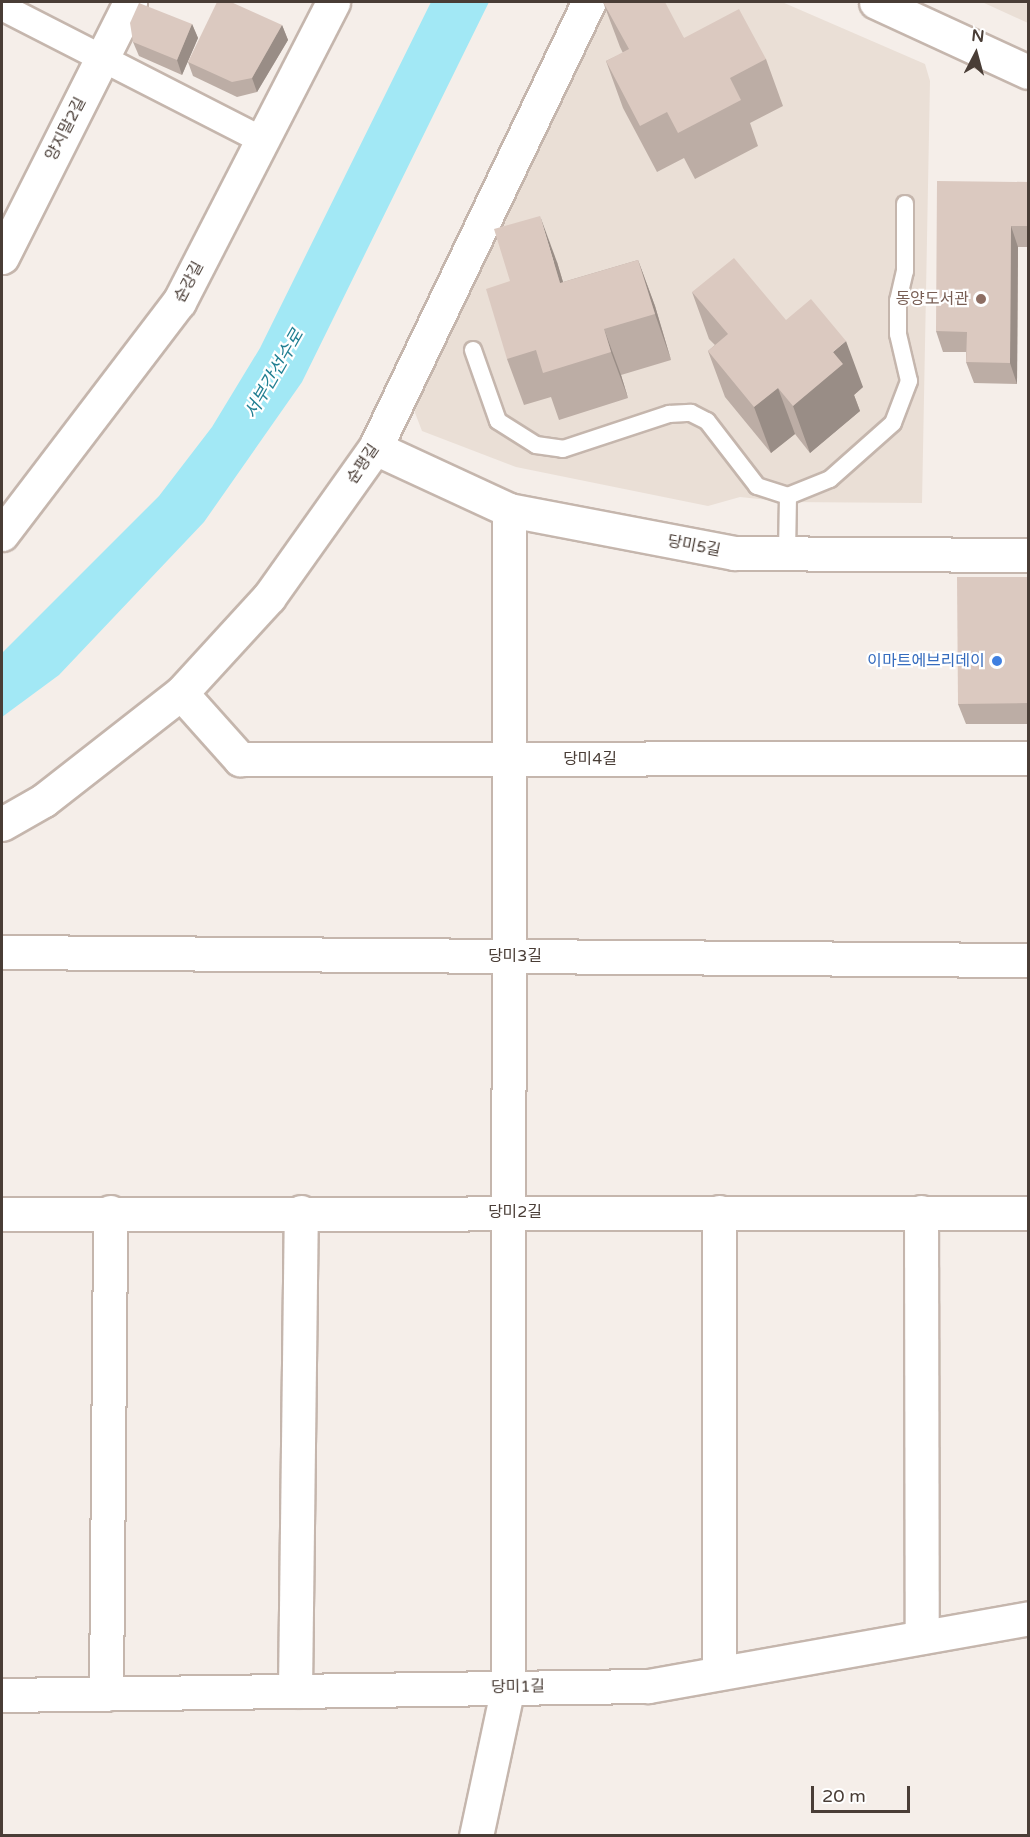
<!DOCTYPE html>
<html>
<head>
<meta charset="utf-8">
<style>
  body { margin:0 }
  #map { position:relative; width:1030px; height:1837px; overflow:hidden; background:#f5eee9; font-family:"Varela Round","Noto Sans KR",sans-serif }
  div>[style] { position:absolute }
  .residential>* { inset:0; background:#eadfd6 }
  .water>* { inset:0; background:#a2e8f5 }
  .roads { filter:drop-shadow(2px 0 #c5b6ad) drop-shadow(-2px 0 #c5b6ad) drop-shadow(0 2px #c5b6ad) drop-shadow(0 -2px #c5b6ad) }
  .service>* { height:16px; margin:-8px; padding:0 8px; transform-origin:8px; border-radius:8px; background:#fff }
  .pedestrian>* { height:26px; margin:-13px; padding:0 13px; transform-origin:13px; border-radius:13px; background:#fff }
  .minor>* { height:33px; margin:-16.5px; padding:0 16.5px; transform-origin:16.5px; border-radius:16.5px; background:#fff }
  .wall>* { inset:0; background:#bcada5 }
  .shaded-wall>* { inset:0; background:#998d86 }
  .building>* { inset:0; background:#dbc9c0 }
  .dots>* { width:16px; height:16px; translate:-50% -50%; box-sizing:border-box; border:3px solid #fff; border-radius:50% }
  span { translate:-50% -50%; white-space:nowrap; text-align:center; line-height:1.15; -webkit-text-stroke:4.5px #fff; paint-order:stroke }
  .street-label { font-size:16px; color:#493d36 }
  .education-label { font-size:16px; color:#785e54 }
  .right { translate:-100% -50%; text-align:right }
  .shop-label { font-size:16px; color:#366cbe }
  .water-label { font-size:18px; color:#227f92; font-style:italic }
  .frame { position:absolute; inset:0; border:3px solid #493d36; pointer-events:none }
  .north { position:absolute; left:946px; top:24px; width:60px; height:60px; -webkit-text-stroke:4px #fff; paint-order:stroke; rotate:6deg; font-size:16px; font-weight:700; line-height:24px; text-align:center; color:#493d36 }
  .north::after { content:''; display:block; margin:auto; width:21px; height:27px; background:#493d36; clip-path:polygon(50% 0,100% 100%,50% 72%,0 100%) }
  .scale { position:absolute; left:811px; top:1786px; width:99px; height:27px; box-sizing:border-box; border:3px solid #493d36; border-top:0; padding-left:8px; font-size:18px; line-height:21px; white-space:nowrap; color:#493d36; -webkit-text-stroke:4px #fff; paint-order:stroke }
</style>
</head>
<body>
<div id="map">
  <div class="residential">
    <i style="clip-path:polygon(608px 2px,782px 2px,925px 64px,930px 81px,922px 503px,787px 502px,740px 497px,708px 506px,516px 467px,422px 431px,412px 405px)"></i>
    <i style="clip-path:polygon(982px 2px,1028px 2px,1028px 23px)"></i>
  </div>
  <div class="water">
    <i style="clip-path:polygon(431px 2px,489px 2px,302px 382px,204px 522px,59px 675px,2px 717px,2px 653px,159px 496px,212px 427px,260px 348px)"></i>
  </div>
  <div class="roads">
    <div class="service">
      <i style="left:473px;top:350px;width:75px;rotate:70.6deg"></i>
      <i style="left:498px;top:421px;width:45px;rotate:32.3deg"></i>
      <i style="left:536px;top:445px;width:27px;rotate:8deg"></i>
      <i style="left:563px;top:449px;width:112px;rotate:-18.3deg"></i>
      <i style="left:669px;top:414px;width:22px;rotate:-3deg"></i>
      <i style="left:691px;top:413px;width:18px;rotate:27deg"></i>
      <i style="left:707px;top:421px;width:82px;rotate:52.4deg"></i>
      <i style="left:757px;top:486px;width:33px;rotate:18deg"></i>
      <i style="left:788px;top:496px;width:57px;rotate:91deg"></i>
      <i style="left:788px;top:496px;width:45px;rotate:-22deg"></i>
      <i style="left:830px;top:479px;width:84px;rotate:-41.6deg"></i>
      <i style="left:893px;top:423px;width:45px;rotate:-69.1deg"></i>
      <i style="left:909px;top:381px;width:48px;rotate:-103.2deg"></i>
      <i style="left:898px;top:334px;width:33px;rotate:-90deg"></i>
      <i style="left:898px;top:301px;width:31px;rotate:-77deg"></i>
      <i style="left:905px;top:271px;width:67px;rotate:-90deg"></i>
    </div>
    <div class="pedestrian">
      <i style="left:2px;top:7px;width:292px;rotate:27.1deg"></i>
    </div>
    <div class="minor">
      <i style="left:876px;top:2px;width:167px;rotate:24.7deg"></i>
      <i style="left:2px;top:257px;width:285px;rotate:-63.3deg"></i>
      <i style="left:375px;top:448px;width:148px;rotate:24.8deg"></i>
      <i style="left:509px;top:510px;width:229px;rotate:10.8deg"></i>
      <i style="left:734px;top:553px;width:294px;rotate:0.4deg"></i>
      <i style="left:2px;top:534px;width:292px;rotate:-52.7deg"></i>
      <i style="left:179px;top:302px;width:337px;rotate:-62.8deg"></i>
      <i style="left:181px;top:693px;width:89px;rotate:48.2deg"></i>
      <i style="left:240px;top:759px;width:788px;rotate:-0.07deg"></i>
      <i style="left:2px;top:824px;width:48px;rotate:-29.7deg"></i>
      <i style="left:44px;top:800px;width:174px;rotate:-38deg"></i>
      <i style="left:181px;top:693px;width:130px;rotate:-47.5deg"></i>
      <i style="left:269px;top:597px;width:183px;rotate:-54.6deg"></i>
      <i style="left:375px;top:448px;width:495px;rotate:-64.4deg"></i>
      <i style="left:2px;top:952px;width:1026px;rotate:0.45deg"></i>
      <i style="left:921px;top:1212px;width:425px;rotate:89.9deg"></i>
      <i style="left:2px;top:1214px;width:1026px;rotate:-0.06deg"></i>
      <i style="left:719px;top:1673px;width:461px;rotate:-90deg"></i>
      <i style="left:295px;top:1691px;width:479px;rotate:-89.3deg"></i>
      <i style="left:106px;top:1694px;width:482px;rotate:-89.5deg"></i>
      <i style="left:2px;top:1695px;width:646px;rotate:-0.8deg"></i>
      <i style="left:648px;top:1686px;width:386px;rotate:-10.1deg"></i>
      <i style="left:476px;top:1836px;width:152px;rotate:-77.9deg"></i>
      <i style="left:508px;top:1687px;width:1177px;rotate:-89.95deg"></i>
    </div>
  </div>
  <div class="wall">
    <i style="clip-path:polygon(603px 2px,684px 38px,766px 59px,783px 106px,750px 123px,758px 146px,695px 179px,684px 158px,657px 172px,623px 108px,606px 61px,623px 53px,620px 47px)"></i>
    <i style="clip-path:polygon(192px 24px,198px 38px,182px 75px,139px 56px,133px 42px)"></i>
    <i style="clip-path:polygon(282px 25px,288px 40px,257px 92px,237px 97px,193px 76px,188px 62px)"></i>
    <i style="clip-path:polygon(1029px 182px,1029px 247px,1018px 247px,1017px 384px,974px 383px,966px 362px,966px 352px,943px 352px,936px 331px)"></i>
    <i style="clip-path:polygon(638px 260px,655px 306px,671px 360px,621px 375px,628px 398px,559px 420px,551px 397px,524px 405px,507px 359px,510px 281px,557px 262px,563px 282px)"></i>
    <i style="clip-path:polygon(692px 292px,863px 387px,854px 395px,860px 411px,810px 453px,795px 434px,771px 453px,725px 397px,708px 351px,715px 345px,709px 339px)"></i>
    <i style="clip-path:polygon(1029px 577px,1029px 724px,966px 724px,958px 704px)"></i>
  </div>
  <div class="shaded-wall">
    <i style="clip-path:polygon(192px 24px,198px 38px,182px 75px,177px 60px)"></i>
    <i style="clip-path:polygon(282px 25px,288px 40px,257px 92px,252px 78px)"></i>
    <i style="clip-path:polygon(540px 216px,557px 262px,577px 329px,560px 283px)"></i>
    <i style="clip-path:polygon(1011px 226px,1018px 247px,1017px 384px,1010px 363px)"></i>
    <i style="clip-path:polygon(638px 260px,655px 306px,671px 360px,655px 314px)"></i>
    <i style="clip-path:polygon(604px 329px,621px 375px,628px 398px,611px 352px)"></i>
    <i style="clip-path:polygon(846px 341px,863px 387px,854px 395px,860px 411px,810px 453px,793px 406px,833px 352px)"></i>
    <i style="clip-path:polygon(778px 388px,795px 434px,771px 453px,754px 407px)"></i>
  </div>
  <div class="building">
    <i style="clip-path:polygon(217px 2px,231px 2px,282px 25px,252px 78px,232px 82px,188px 62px)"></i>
    <i style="clip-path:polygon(603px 2px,665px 2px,684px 38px,739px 9px,766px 59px,730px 78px,741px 100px,678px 133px,667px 112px,640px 126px,606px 61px,629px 49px)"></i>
    <i style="clip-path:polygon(139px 3px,192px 24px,177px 60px,133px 42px,130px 23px)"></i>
    <i style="clip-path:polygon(937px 181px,1029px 182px,1029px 226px,1011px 226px,1010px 363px,966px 362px,967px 332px,936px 331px)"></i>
    <i style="clip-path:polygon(540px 216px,560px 283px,638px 260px,655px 314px,604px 329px,611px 352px,543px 373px,536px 350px,507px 359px,486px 289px,510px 281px,494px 229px)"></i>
    <i style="clip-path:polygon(734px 258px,786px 320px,811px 299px,846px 341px,833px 352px,843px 364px,793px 406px,778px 388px,754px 407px,708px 351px,728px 334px,692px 292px)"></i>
    <i style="clip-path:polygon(957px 577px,1029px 577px,1029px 703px,958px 704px)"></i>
  </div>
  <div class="dots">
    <i style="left:981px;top:299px;background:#8d6e63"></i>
    <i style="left:997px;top:661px;background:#3f7fe0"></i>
  </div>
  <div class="street-label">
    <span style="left:66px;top:129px;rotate:-63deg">양지말2길</span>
    <span style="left:189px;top:282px;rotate:-62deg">순강길</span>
    <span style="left:363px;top:464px;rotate:-56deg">순평길</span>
    <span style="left:694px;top:546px;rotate:11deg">당미5길</span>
    <span style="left:590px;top:759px">당미4길</span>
    <span style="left:515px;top:956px">당미3길</span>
    <span style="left:515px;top:1212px">당미2길</span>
    <span style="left:518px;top:1687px;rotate:-1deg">당미1길</span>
  </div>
  <div class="education-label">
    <span class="right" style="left:969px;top:299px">동양도서관</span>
  </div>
  <div class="shop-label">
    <span class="right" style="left:985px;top:661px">이마트에브리데이</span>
  </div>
  <div class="water-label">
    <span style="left:274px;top:374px;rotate:-60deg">서부간선수로</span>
  </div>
  <div class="frame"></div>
  <div class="north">N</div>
  <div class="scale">20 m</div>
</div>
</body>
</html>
